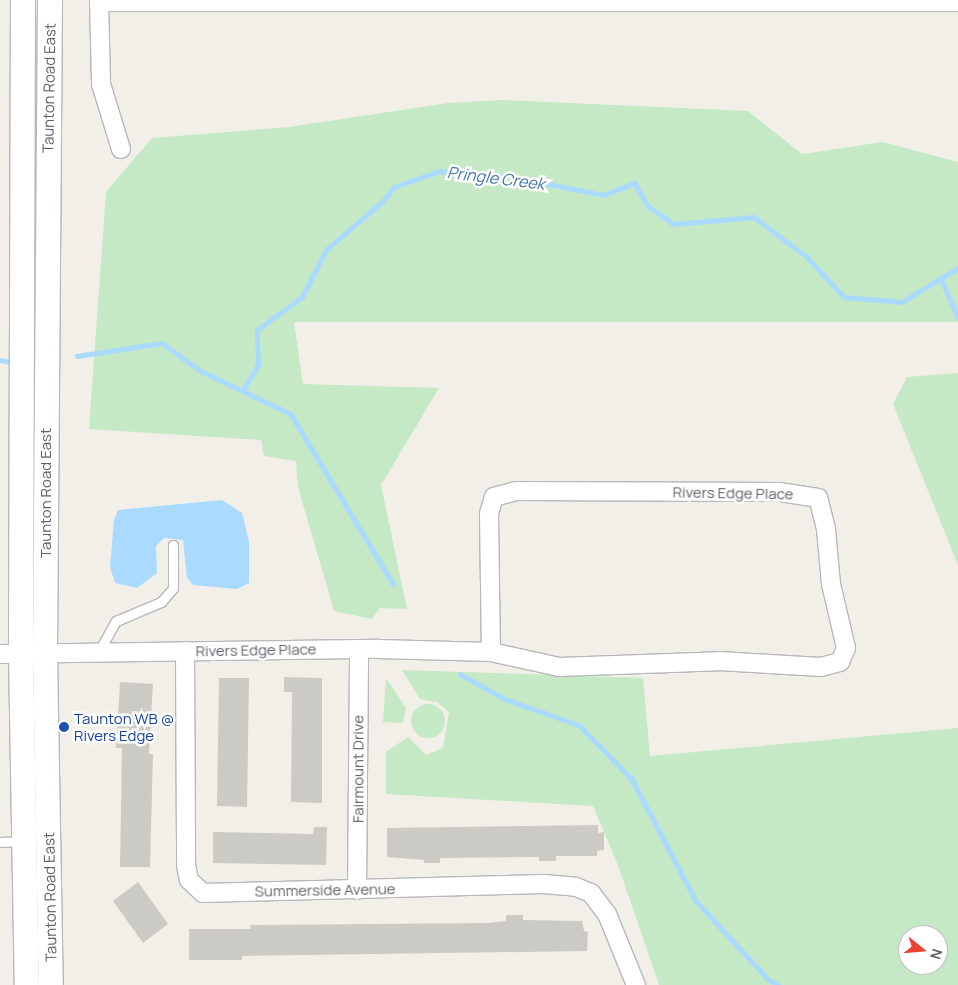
<!DOCTYPE html>
<html>
<head>
<meta charset="utf-8">
<style>
  body { margin:0 }
  #map { position:relative; width:958px; height:985px; overflow:hidden; background:#f1efe8; font-family:Manrope,sans-serif }
  div>[style] { position:absolute }
  .green>* { inset:0; background:#c5e8c5 }
  .round { border-radius:50% }
  .water>* { inset:0; background:#aadaff }
  .stream>* { height:4.5px; margin:-2.25px; padding:0 2.25px; transform-origin:2.25px; border-radius:2.25px; background:#aadaff }
  .building>* { inset:0; background:#cccac5 }
  .roads { filter:drop-shadow(1px 0 #b5b8bc) drop-shadow(-1px 0 #b5b8bc) drop-shadow(0 1px #b5b8bc) drop-shadow(0 -1px #b5b8bc) }
  .lane>* { height:9px; margin:-4.5px; padding:0 4.5px; transform-origin:4.5px; border-radius:4.5px; background:#fff }
  .street>* { height:18px; margin:-9px; padding:0 9px; transform-origin:9px; border-radius:9px; background:#fff }
  .secondary>* { height:24px; margin:-12px; padding:0 12px; transform-origin:12px; border-radius:12px; background:#fff }
  .dots>* { width:14px; height:14px; translate:-50% -50%; box-sizing:border-box; border:2px solid #fff; border-radius:50% }
  span { translate:-50% -50%; white-space:nowrap; text-align:center; line-height:1.15; -webkit-text-stroke:5px #fff; paint-order:stroke }
  .street-label { font-size:15px; color:#5f6368 }
  .transit-label { font-size:15px; color:#164399 }
  .left { translate:0 -50%; text-align:left }
  .water-label { font-size:16px; color:#4174aa; font-style:italic }
  .north { position:absolute; left:898px; top:925px; width:50px; height:50px; box-sizing:border-box; background:#fff; border:1px solid #bfc1c3; border-radius:50%; rotate:107deg; font-size:14px; font-weight:700; line-height:20px; text-align:center; color:#5f6368 }
  .north::after { content:''; display:block; margin:auto; width:18px; height:22px; background:#ea4335; clip-path:polygon(50% 0,100% 100%,50% 72%,0 100%) }
</style>
</head>
<body>
<div id="map">
  <div class="green">
    <i style="clip-path:polygon(503px 100px,748px 111px,802px 154px,883px 142px,958px 162px,958px 322px,294px 322px,303px 384px,439px 388px,381px 485px,407px 609px,380px 608px,372px 619px,334px 611px,298px 487px,296px 461px,264px 456px,261px 440px,89px 429px,106px 192px,152px 138px,289px 127px,448px 103px)"></i>
    <i style="clip-path:polygon(958px 373px,958px 565px,893px 404px,907px 377px)"></i>
    <i style="clip-path:polygon(evenodd,402px 670px,643px 678px,650px 756px,958px 728px,958px 985px,659px 985px,618px 865px,593px 806px,386px 794px,386px 752px,408px 737px,426px 755px,443px 748px,449px 712px,437px 702px,420px 699px,402px 670px,908px 935px,938px 935px,938px 965px,908px 965px,908px 935px)"></i>
    <i style="clip-path:polygon(386px 678px,406px 708px,403px 723px,383px 722px)"></i>
    <i class="round" style="left:411px;top:704px;width:34px;height:34px"></i>
  </div>
  <div class="water">
    <i style="clip-path:polygon(222px 500px,242px 513px,249px 542px,249px 583px,237px 589px,193px 585px,187px 578px,183px 540px,164px 538px,156px 546px,157px 573px,137px 588px,115px 583px,110px 567px,114px 520px,118px 510px)"></i>
  </div>
  <div class="stream">
    <i style="left:941px;top:278px;width:43px;rotate:67deg"></i>
    <i style="left:77px;top:356px;width:86px;rotate:-8.7deg"></i>
    <i style="left:162px;top:343px;width:48px;rotate:35.7deg"></i>
    <i style="left:201px;top:371px;width:100px;rotate:25.5deg"></i>
    <i style="left:291px;top:414px;width:198px;rotate:59deg"></i>
    <i style="left:0;top:360px;width:11px;rotate:10deg"></i>
    <i style="left:243px;top:390px;width:29px;rotate:-59deg"></i>
    <i style="left:258px;top:365px;width:35px;rotate:-92deg"></i>
    <i style="left:257px;top:330px;width:56px;rotate:-36.3deg"></i>
    <i style="left:302px;top:297px;width:53px;rotate:-62.9deg"></i>
    <i style="left:326px;top:250px;width:74px;rotate:-40.6deg"></i>
    <i style="left:382px;top:202px;width:19px;rotate:-51deg"></i>
    <i style="left:394px;top:187px;width:49px;rotate:-19.2deg"></i>
    <i style="left:440px;top:171px;width:74px;rotate:4.6deg"></i>
    <i style="left:514px;top:177px;width:91px;rotate:11.4deg"></i>
    <i style="left:603px;top:195px;width:34px;rotate:-21deg"></i>
    <i style="left:635px;top:183px;width:26px;rotate:61deg"></i>
    <i style="left:648px;top:206px;width:32px;rotate:35deg"></i>
    <i style="left:674px;top:224px;width:80px;rotate:-5deg"></i>
    <i style="left:754px;top:217px;width:66px;rotate:37deg"></i>
    <i style="left:807px;top:257px;width:54px;rotate:47.2deg"></i>
    <i style="left:844px;top:297px;width:58px;rotate:4.9deg"></i>
    <i style="left:902px;top:302px;width:66px;rotate:-31.3deg"></i>
    <i style="left:460px;top:674px;width:51px;rotate:29.1deg"></i>
    <i style="left:505px;top:699px;width:78px;rotate:19.4deg"></i>
    <i style="left:579px;top:725px;width:76px;rotate:45.5deg"></i>
    <i style="left:632px;top:779px;width:138px;rotate:62.3deg"></i>
    <i style="left:696px;top:901px;width:106px;rotate:47.3deg"></i>
    <i style="left:768px;top:979px;width:12px;rotate:31deg"></i>
  </div>
  <div class="building">
    <i style="clip-path:polygon(284px 677px,322px 678px,322px 803px,291px 802px,292px 692px,284px 692px)"></i>
    <i style="clip-path:polygon(219px 678px,249px 678px,247px 807px,217px 806px)"></i>
    <i style="clip-path:polygon(120px 682px,153px 684px,149px 754px,153px 754px,150px 867px,120px 867px,122px 748px,116px 748px)"></i>
    <i style="clip-path:polygon(598px 825px,598px 833px,604px 832px,604px 850px,597px 851px,597px 856px,556px 856px,556px 861px,539px 861px,539px 857px,440px 858px,440px 863px,424px 863px,424px 860px,387px 857px,387px 828px)"></i>
    <i style="clip-path:polygon(314px 827px,327px 827px,326px 865px,213px 863px,213px 832px,313px 834px)"></i>
    <i style="clip-path:polygon(138px 882px,168px 924px,143px 943px,113px 901px)"></i>
    <i style="clip-path:polygon(506px 915px,523px 915px,523px 920px,582px 921px,584px 931px,588px 932px,587px 951px,242px 956px,242px 960px,189px 960px,189px 929px,251px 929px,250px 925px,488px 923px,506px 921px)"></i>
  </div>
  <div class="roads">
    <div class="lane">
      <i style="left:98px;top:653px;width:37px;rotate:-61deg"></i>
      <i style="left:116px;top:621px;width:49px;rotate:-22.9deg"></i>
      <i style="left:161px;top:602px;width:18px;rotate:-49deg"></i>
      <i style="left:173px;top:588px;width:43px;rotate:-90deg"></i>
      <i style="left:0;top:842px;width:24px;rotate:-2deg"></i>
    </div>
    <div class="street">
      <i style="left:99px;top:0;width:84px;rotate:88.6deg"></i>
      <i style="left:101px;top:84px;width:68px;rotate:72.9deg"></i>
      <i style="left:99px;top:2px;width:859px"></i>
      <i style="left:185px;top:651px;width:214px;rotate:89.7deg"></i>
      <i style="left:186px;top:865px;width:15px;rotate:79deg"></i>
      <i style="left:189px;top:880px;width:19px;rotate:43deg"></i>
      <i style="left:203px;top:893px;width:341px;rotate:-1.5deg"></i>
      <i style="left:544px;top:884px;width:32px;rotate:5deg"></i>
      <i style="left:576px;top:887px;width:16px;rotate:22deg"></i>
      <i style="left:591px;top:893px;width:26px;rotate:53deg"></i>
      <i style="left:607px;top:914px;width:77px;rotate:67.8deg"></i>
      <i style="left:0;top:654px;width:378px;rotate:-0.8deg"></i>
      <i style="left:378px;top:649px;width:113px;rotate:1.5deg"></i>
      <i style="left:491px;top:652px;width:70px;rotate:12.4deg"></i>
      <i style="left:559px;top:667px;width:160px;rotate:-2.1deg"></i>
      <i style="left:719px;top:661px;width:102px;rotate:3.4deg"></i>
      <i style="left:821px;top:667px;width:20px;rotate:-15deg"></i>
      <i style="left:840px;top:662px;width:15px;rotate:-67deg"></i>
      <i style="left:846px;top:648px;width:66px;rotate:-103.2deg"></i>
      <i style="left:831px;top:584px;width:55px;rotate:-95.2deg"></i>
      <i style="left:826px;top:529px;width:32px;rotate:-104deg"></i>
      <i style="left:818px;top:498px;width:38px;rotate:-171deg"></i>
      <i style="left:780px;top:492px;width:264px;rotate:-179.8deg"></i>
      <i style="left:516px;top:491px;width:23px;rotate:165deg"></i>
      <i style="left:494px;top:497px;width:17px;rotate:107deg"></i>
      <i style="left:489px;top:513px;width:139px;rotate:89.2deg"></i>
      <i style="left:357px;top:890px;width:241px;rotate:-89.5deg"></i>
    </div>
    <div class="secondary">
      <i style="left:23px;top:0;width:654px;rotate:90.18deg"></i>
      <i style="left:21px;top:654px;width:331px;rotate:89deg"></i>
      <i style="left:50px;top:0;width:655px;rotate:90.44deg"></i>
      <i style="left:45px;top:655px;width:330px;rotate:89deg"></i>
    </div>
  </div>
  <div class="dots">
    <i style="left:64px;top:727px;background:#1a4fb4"></i>
  </div>
  <div class="street-label">
    <span style="left:49px;top:88px;rotate:-89deg">Taunton Road East</span>
    <span style="left:46px;top:493px;rotate:-90deg">Taunton Road East</span>
    <span style="left:733px;top:493px;rotate:1deg">Rivers Edge Place</span>
    <span style="left:256px;top:650px;rotate:-1deg">Rivers Edge Place</span>
    <span style="left:358px;top:769px;rotate:-90deg">Fairmount Drive</span>
    <span style="left:325px;top:890px;rotate:-1deg">Summerside Avenue</span>
    <span style="left:50px;top:897px;rotate:-91deg">Taunton Road East</span>
  </div>
  <div class="transit-label">
    <span class="left" style="left:74px;top:727px">Taunton WB @<br>Rivers Edge</span>
  </div>
  <div class="water-label">
    <span style="left:496px;top:178px;rotate:7deg">Pringle Creek</span>
  </div>
  <div class="north">N</div>
</div>
</body>
</html>
